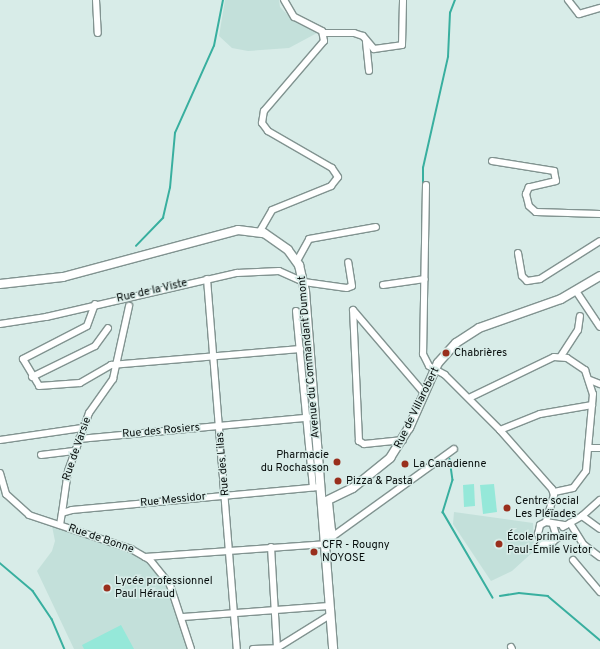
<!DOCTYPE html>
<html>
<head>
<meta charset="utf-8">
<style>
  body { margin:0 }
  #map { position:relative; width:600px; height:649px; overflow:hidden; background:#d8ece8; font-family:Overpass,sans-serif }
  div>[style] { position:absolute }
  .built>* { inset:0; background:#c3e0da }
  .green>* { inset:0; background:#95e8d9 }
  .stream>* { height:1.5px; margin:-0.75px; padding:0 0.75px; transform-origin:0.75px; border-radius:0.75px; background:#38af9f }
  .roads { filter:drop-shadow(1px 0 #819390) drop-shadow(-1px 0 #819390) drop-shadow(0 1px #819390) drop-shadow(0 -1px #819390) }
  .minor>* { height:6px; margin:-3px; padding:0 3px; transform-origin:3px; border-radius:3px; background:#fff }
  .major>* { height:8px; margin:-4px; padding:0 4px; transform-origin:4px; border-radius:4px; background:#fff }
  .dots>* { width:11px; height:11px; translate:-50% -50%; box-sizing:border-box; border:2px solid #d8ece8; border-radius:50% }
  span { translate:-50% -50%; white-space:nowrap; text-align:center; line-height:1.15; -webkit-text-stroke:3px #d8ece8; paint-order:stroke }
  .street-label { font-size:11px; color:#070d0c }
  .poi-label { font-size:11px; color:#070d0c }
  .left { translate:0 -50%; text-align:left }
  .right { translate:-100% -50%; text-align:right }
</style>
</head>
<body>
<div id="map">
  <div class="built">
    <i style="clip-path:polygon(225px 0,279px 0,280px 7px,292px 19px,317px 33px,289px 48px,248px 51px,232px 48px,219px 36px)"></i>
    <i style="clip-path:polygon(454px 512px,533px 523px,534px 551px,512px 571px,491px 581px,453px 524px)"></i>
    <i style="clip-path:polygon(52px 526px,128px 551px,147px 562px,167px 584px,190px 649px,74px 649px,37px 571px,52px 551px,55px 541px)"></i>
  </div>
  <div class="green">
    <i style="clip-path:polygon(474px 484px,475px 506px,464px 507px,463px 485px)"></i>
    <i style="clip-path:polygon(494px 484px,497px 512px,483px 514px,480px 485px)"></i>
    <i style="clip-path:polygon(121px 625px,134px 649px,84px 649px,82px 645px)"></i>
  </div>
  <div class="stream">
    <i style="left:423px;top:186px;width:18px;rotate:-90deg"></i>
    <i style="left:423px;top:168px;width:114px;rotate:-77.3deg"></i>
    <i style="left:448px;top:57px;width:44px;rotate:-87.4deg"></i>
    <i style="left:450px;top:13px;width:14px;rotate:-69deg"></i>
    <i style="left:422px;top:222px;width:6px;rotate:-90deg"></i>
    <i style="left:136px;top:246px;width:39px;rotate:-46deg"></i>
    <i style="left:163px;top:218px;width:31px;rotate:-77deg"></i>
    <i style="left:170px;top:188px;width:55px;rotate:-84.8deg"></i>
    <i style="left:175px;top:133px;width:95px;rotate:-65.9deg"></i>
    <i style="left:214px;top:46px;width:47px;rotate:-78.9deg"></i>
    <i style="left:450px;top:459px;width:21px;rotate:82deg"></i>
    <i style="left:453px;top:480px;width:34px;rotate:107deg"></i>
    <i style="left:443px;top:512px;width:99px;rotate:59.8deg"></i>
    <i style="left:0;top:563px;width:43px;rotate:40.3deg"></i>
    <i style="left:33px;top:591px;width:34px;rotate:56deg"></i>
    <i style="left:52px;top:619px;width:33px;rotate:67deg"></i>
    <i style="left:500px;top:596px;width:19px;rotate:-9deg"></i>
    <i style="left:519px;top:593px;width:29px;rotate:6deg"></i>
    <i style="left:548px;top:596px;width:68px;rotate:40.2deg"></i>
  </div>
  <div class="roads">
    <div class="minor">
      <i style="left:96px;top:0;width:33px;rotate:87deg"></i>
      <i style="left:568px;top:0;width:18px;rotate:52deg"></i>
      <i style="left:579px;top:14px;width:22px;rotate:-16deg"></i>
      <i style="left:324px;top:33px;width:30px"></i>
      <i style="left:354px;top:33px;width:9px;rotate:18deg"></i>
      <i style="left:363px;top:36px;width:17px;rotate:50deg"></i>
      <i style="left:374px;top:49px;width:28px;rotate:-8deg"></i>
      <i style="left:402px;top:45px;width:45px;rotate:-88.7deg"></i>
      <i style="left:366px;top:42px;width:29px;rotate:84deg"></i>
      <i style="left:492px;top:161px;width:63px;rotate:9.2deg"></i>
      <i style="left:554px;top:171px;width:10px;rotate:79deg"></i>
      <i style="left:556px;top:181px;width:28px;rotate:167deg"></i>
      <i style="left:529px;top:187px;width:8px;rotate:113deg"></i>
      <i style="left:526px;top:194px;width:12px;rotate:76deg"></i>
      <i style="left:529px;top:206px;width:9px;rotate:41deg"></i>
      <i style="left:536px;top:212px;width:64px;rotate:1.8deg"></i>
      <i style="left:426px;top:185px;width:169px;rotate:91deg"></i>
      <i style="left:423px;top:354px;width:13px;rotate:63deg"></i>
      <i style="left:429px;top:366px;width:18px;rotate:29deg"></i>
      <i style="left:445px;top:375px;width:78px;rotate:45deg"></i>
      <i style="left:500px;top:430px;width:79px;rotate:48.6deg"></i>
      <i style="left:552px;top:489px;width:6px;rotate:72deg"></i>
      <i style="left:554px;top:495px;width:28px;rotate:107deg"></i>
      <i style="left:260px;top:231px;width:24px;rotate:-60deg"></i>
      <i style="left:272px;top:210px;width:64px;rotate:-22.1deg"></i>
      <i style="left:331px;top:186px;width:11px;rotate:-52deg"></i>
      <i style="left:338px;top:177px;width:11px;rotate:-124deg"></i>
      <i style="left:332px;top:168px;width:74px;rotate:-150deg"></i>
      <i style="left:268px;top:131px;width:10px;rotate:-127deg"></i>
      <i style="left:262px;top:123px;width:12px;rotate:-81deg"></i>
      <i style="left:264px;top:111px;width:92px;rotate:-49.4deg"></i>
      <i style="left:324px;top:41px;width:10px;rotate:-101deg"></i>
      <i style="left:322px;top:31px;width:31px;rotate:-153deg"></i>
      <i style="left:294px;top:17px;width:20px;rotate:-120deg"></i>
      <i style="left:518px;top:253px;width:23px;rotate:80deg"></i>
      <i style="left:522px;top:276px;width:7px;rotate:45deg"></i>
      <i style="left:527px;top:281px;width:13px;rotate:-9deg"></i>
      <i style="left:540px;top:279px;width:71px;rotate:-32.3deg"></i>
      <i style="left:297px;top:261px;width:25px;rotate:-61deg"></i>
      <i style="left:309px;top:239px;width:68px;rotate:-10.2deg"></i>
      <i style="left:207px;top:279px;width:371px;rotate:85.4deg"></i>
      <i style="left:383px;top:285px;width:42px;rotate:-8.1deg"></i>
      <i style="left:576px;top:291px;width:43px;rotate:56.3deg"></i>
      <i style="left:95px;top:304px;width:23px;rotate:110deg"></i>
      <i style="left:87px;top:326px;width:72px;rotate:152.7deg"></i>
      <i style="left:23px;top:359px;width:31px;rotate:59deg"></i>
      <i style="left:39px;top:386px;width:41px;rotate:-4.2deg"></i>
      <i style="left:80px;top:383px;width:36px;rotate:-30deg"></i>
      <i style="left:111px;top:365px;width:190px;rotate:-4.8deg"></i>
      <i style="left:296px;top:311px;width:177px;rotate:84.5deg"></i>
      <i style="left:0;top:324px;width:47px;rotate:-8.7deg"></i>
      <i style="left:46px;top:317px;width:196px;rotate:-13deg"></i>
      <i style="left:237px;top:273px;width:42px;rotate:-2.7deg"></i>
      <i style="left:279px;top:271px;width:27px;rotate:24deg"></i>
      <i style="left:304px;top:282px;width:43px;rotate:7.9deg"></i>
      <i style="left:347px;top:288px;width:5px;rotate:-22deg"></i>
      <i style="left:352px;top:286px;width:24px;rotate:-99deg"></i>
      <i style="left:561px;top:356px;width:31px;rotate:-57deg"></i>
      <i style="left:578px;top:330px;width:14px;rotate:-82deg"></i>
      <i style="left:32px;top:377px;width:70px;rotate:-26.2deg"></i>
      <i style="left:95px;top:346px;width:22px;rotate:-54deg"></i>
      <i style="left:590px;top:380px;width:11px;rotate:22deg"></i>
      <i style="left:469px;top:398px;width:94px;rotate:-25.8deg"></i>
      <i style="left:554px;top:357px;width:13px;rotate:4deg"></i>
      <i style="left:567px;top:358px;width:22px;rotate:34deg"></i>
      <i style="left:585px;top:370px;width:25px;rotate:72deg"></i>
      <i style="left:593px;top:394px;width:77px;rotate:95.2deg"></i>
      <i style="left:586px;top:471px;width:21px;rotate:127deg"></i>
      <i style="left:573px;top:488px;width:19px;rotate:168deg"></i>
      <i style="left:500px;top:430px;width:43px;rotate:-21.8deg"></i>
      <i style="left:540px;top:414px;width:53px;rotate:-9.8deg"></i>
      <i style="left:79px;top:439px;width:237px;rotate:-5.3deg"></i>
      <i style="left:0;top:440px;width:83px;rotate:-8.3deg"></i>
      <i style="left:403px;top:440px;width:39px;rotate:174deg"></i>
      <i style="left:364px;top:444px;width:6px;rotate:-149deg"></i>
      <i style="left:359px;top:441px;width:131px;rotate:-92.6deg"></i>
      <i style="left:353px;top:310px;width:109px;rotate:49.5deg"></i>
      <i style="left:589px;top:448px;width:11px"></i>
      <i style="left:41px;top:455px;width:33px;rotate:-7deg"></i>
      <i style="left:0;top:473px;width:22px;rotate:74deg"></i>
      <i style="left:6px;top:494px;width:31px;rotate:42deg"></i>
      <i style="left:29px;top:515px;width:108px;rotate:18.4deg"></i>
      <i style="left:131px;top:549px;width:22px;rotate:30deg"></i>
      <i style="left:150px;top:560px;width:32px;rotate:51deg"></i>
      <i style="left:170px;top:585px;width:67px;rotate:71.8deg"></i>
      <i style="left:62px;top:513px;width:42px;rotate:-81.9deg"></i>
      <i style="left:68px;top:471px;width:62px;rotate:-70.1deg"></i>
      <i style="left:89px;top:413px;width:42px;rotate:-54.8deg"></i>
      <i style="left:113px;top:379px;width:75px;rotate:-77.6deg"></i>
      <i style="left:582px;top:516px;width:24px;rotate:-42deg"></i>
      <i style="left:570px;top:523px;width:26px;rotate:58deg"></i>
      <i style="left:584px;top:545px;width:20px;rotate:37deg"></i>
      <i style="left:60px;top:525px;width:12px;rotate:-81deg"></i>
      <i style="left:62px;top:513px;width:10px;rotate:-17deg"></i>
      <i style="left:72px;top:510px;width:250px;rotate:-5.3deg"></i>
      <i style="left:553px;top:525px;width:14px;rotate:73deg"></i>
      <i style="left:557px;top:538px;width:8px;rotate:135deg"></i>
      <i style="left:551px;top:544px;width:9px;rotate:-174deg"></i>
      <i style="left:542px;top:543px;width:10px;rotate:-114deg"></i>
      <i style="left:538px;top:534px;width:9px;rotate:-77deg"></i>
      <i style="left:540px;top:525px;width:7px;rotate:-27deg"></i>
      <i style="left:546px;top:522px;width:20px;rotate:9deg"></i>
      <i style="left:563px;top:527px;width:22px;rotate:-30deg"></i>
      <i style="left:582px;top:516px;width:22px;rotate:36deg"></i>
      <i style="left:325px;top:542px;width:159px;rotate:-35.8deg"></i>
      <i style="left:271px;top:547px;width:102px;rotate:86.6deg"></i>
      <i style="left:145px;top:557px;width:180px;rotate:-4.1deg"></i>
      <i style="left:573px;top:560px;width:42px;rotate:49.8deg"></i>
      <i style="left:183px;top:617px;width:146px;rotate:-4.3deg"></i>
      <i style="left:511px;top:647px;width:2px;rotate:63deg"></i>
      <i style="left:277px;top:648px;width:62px;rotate:-31.9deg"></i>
      <i style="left:253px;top:649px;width:24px;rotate:-2deg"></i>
    </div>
    <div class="major">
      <i style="left:0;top:284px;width:63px;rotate:-6.3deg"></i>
      <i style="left:63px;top:277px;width:181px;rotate:-15deg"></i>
      <i style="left:238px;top:230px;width:26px;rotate:7deg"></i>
      <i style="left:264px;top:233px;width:29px;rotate:35deg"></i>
      <i style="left:288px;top:250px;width:19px;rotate:54deg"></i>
      <i style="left:299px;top:265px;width:27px;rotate:77deg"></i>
      <i style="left:305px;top:291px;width:359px;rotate:85.5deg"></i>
      <i style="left:322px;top:503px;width:34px;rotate:-26deg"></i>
      <i style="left:353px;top:488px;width:48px;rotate:-39deg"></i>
      <i style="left:390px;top:458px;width:36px;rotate:-58deg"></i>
      <i style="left:409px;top:428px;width:71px;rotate:-66deg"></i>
      <i style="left:438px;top:363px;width:27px;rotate:-48deg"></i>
      <i style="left:456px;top:343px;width:27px;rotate:-33deg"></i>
      <i style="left:479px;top:328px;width:87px;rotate:-19.5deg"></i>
      <i style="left:561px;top:299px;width:45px;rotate:-30.5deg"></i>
      <i style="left:325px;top:540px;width:11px;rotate:-56deg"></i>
      <i style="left:331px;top:531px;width:29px;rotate:-96deg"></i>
    </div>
  </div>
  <div class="dots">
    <i style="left:446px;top:353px;background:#992f1d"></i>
    <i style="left:337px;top:462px;background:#992f1d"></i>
    <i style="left:405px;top:464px;background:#992f1d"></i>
    <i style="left:338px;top:481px;background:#992f1d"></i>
    <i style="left:507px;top:508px;background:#992f1d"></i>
    <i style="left:499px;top:544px;background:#992f1d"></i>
    <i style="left:314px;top:552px;background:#992f1d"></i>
    <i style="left:107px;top:588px;background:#992f1d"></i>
  </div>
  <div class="street-label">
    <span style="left:152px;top:291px;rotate:-13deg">Rue de la Viste</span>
    <span style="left:309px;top:357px;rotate:-95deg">Avenue du Commandant Dumont</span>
    <span style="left:417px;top:408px;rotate:-64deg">Rue de Villarobert</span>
    <span style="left:161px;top:431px;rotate:-5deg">Rue des Rosiers</span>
    <span style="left:77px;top:449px;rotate:-71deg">Rue de Varsie</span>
    <span style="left:223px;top:464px;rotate:-95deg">Rue des Lilas</span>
    <span style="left:173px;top:500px;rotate:-6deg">Rue Messidor</span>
    <span style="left:101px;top:539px;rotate:19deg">Rue de Bonne</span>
  </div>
  <div class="poi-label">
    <span class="left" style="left:454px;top:353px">Chabrières</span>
    <span class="right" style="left:329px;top:462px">Pharmacie<br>du Rochasson</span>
    <span class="left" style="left:413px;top:464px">La Canadienne</span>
    <span class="left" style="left:346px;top:481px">Pizza &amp; Pasta</span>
    <span class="left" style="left:515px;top:508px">Centre social<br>Les Pléïades</span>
    <span class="left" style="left:507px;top:544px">École primaire<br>Paul-Émile Victor</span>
    <span class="left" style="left:322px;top:552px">CFR - Rougny<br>NOYOSE</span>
    <span class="left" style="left:115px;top:588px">Lycée professionnel<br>Paul Héraud</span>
  </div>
</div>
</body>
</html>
